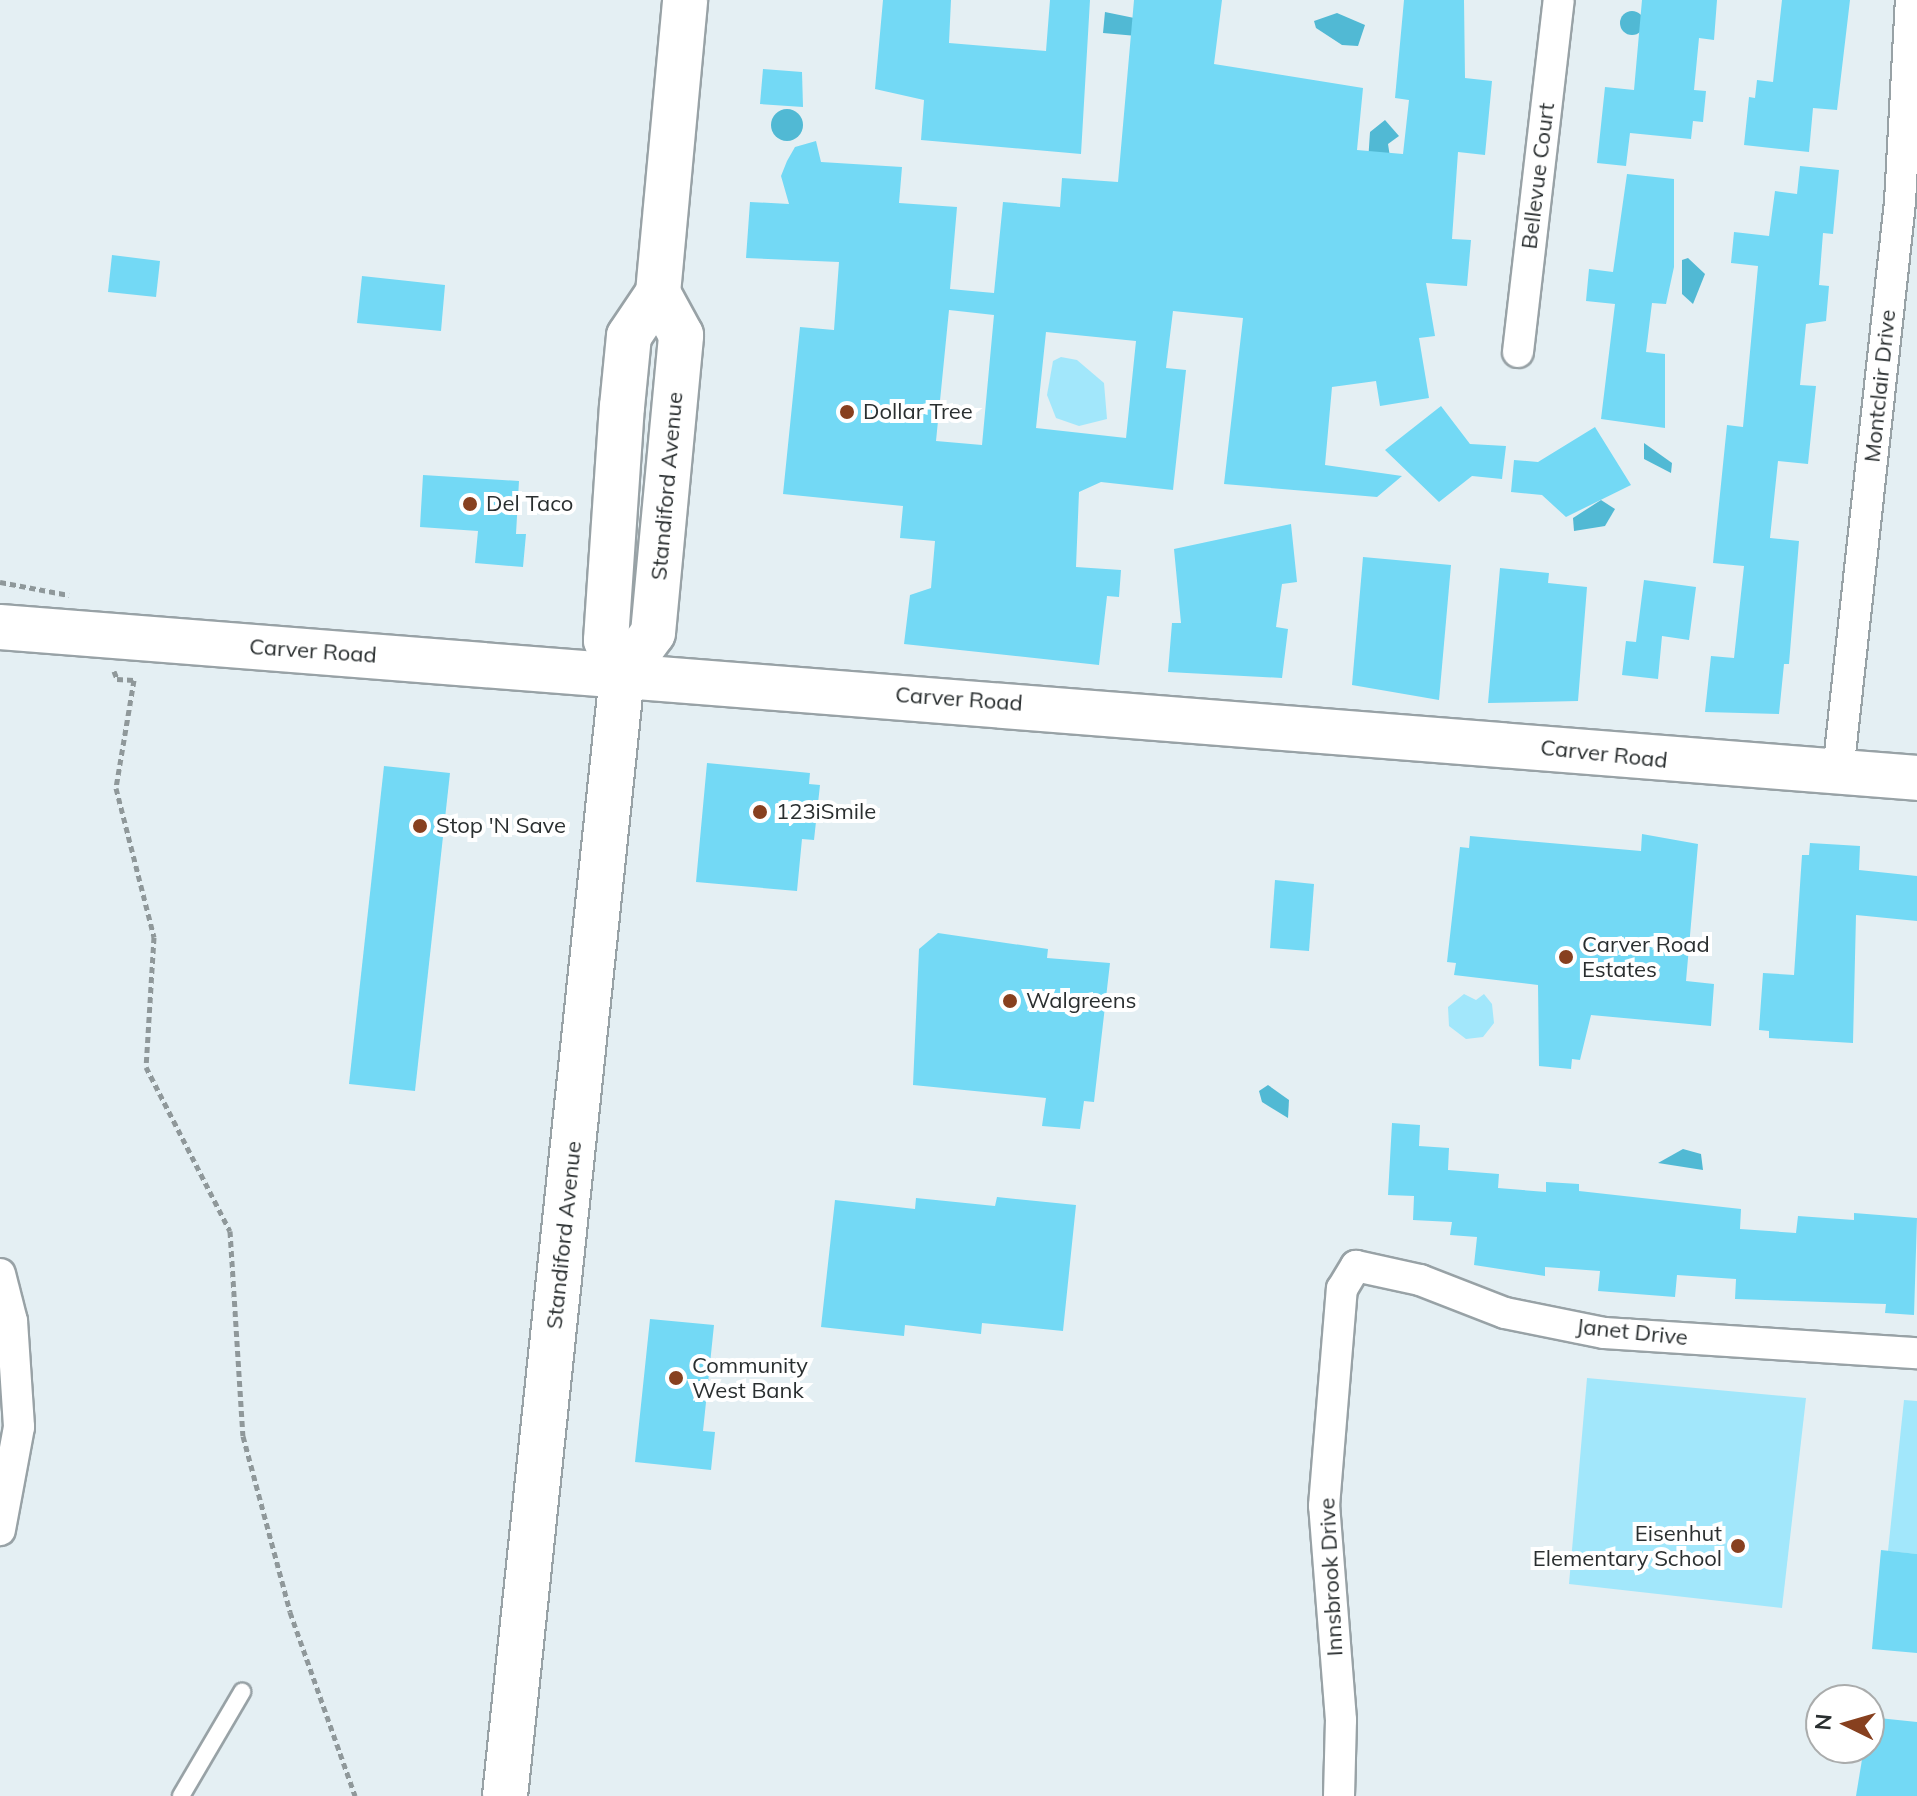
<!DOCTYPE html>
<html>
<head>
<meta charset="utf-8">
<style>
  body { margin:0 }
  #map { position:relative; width:1917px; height:1796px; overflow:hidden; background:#e4eff3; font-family:Mulish,sans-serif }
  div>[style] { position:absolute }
  .green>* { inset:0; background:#a2e7fb }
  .water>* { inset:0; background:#51b9d4 }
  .round { border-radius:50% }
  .building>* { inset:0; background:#73d9f5 }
  .path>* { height:5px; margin-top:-2.5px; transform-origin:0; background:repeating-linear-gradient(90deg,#8f989a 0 6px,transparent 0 10px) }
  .roads { filter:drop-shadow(2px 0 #98a2a6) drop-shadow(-2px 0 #98a2a6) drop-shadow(0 2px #98a2a6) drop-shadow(0 -2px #98a2a6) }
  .lane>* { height:16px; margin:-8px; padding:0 8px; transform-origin:8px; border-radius:8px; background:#fff }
  .street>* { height:30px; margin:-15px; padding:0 15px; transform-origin:15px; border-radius:15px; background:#fff }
  .secondary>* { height:44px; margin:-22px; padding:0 22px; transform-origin:22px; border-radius:22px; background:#fff }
  .dots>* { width:22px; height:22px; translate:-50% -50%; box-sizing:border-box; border:4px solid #fff; border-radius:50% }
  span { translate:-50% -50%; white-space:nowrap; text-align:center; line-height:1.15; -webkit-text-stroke:8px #fff; paint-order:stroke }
  .street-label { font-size:22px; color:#2a2f30 }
  .poi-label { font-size:22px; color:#2a2f30 }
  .left { translate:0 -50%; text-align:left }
  .right { translate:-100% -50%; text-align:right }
  .north { position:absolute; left:1805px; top:1684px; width:80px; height:80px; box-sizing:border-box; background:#fff; border:2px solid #aaacac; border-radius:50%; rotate:275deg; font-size:22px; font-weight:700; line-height:32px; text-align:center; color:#2a2f30 }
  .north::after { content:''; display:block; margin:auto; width:28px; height:36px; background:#87401f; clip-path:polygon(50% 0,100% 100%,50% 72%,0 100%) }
</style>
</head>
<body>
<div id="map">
  <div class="green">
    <i style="clip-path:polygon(1061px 357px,1077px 360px,1104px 383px,1107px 419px,1079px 426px,1056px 418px,1047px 395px,1053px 361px)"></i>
    <i style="clip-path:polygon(1464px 994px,1476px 1000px,1484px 994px,1492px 1004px,1494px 1023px,1483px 1037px,1466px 1039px,1449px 1026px,1448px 1007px)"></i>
    <i style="clip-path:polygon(1587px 1378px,1806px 1398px,1782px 1608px,1569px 1584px)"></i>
    <i style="clip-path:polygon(1904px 1400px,1917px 1401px,1917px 1554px,1888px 1551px)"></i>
  </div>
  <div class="water">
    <i class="round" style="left:1620px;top:11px;width:24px;height:24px"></i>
    <i style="clip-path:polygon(1105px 12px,1149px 21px,1148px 37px,1103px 33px)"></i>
    <i style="clip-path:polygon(1337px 13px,1365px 25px,1358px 46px,1342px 45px,1316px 28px,1314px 21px)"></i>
    <i class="round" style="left:771px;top:109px;width:32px;height:32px"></i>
    <i style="clip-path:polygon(1385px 120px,1399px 136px,1388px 144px,1390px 157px,1368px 162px,1370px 132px)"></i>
    <i style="clip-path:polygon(1688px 258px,1705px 274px,1693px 304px,1682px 294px,1682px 260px)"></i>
    <i style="clip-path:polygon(1644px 443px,1672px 463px,1671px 473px,1644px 459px)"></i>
    <i style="clip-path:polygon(1601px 500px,1615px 509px,1605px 526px,1574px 531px,1573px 518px)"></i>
    <i style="clip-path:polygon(1268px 1085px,1289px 1100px,1288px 1118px,1262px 1102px,1259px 1091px)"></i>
    <i style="clip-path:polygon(1683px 1149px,1701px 1154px,1703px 1170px,1658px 1163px)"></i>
  </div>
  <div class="building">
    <i style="clip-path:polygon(883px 0,951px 0,949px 43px,1046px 51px,1050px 0,1090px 0,1081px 154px,921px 140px,924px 100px,875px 89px)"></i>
    <i style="clip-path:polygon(evenodd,1134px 0,1222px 0,1214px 64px,1363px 88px,1357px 150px,1403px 154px,1409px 100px,1395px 98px,1404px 0,1464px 0,1465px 78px,1492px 81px,1485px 155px,1458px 152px,1452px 239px,1471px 240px,1467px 286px,1426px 283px,1435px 336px,1419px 338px,1429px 398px,1380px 406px,1376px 381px,1332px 387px,1325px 465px,1402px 476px,1377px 497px,1224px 484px,1243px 318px,1173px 311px,1166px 368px,1186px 370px,1173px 490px,1101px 482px,1079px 492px,1076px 567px,1121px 570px,1119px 597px,1107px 596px,1099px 665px,904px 644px,910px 595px,931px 588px,935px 541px,900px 538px,903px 506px,783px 494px,800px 327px,834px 330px,839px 262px,746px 258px,750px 202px,789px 204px,781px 176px,787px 161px,795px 147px,816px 141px,821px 162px,902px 167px,899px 203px,957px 207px,950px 289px,994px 293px,1003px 202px,1060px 207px,1062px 178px,1118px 182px,1134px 0,949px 310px,994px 315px,982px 445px,936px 441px,949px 310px,1134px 0,1046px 332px,1136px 341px,1126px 438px,1036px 428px,1046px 332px)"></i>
    <i style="clip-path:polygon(1642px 0,1717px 0,1714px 40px,1699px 38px,1694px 90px,1706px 91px,1703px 122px,1693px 121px,1691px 139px,1630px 133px,1626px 166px,1597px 163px,1605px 87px,1634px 90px)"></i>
    <i style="clip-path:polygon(1782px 0,1850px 0,1837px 110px,1813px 108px,1809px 152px,1744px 145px,1749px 97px,1755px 98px,1757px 80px,1773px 82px)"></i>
    <i style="clip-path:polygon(763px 69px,802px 72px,803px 107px,760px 104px)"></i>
    <i style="clip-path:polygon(1800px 166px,1839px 170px,1833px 234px,1823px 233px,1819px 285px,1829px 286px,1826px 321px,1806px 324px,1800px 385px,1816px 386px,1808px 464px,1778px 461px,1770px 538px,1799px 541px,1789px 664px,1784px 664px,1779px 714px,1705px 712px,1711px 656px,1734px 658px,1744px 566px,1713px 563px,1727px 425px,1743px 427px,1758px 266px,1731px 263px,1734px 232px,1769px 236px,1775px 191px,1797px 194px)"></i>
    <i style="clip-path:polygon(1627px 174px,1674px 179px,1674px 267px,1666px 304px,1652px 303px,1646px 352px,1665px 354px,1665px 428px,1601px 419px,1615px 304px,1586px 301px,1589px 269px,1613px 272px)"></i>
    <i style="clip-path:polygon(112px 255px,160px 261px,156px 297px,108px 292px)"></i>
    <i style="clip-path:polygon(362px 276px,445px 285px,441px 331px,357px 323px)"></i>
    <i style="clip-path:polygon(1441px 406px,1470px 444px,1506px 446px,1502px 479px,1472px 476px,1439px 502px,1385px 450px)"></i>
    <i style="clip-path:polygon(1595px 427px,1631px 485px,1566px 517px,1542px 495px,1511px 492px,1514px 460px,1538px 462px)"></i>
    <i style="clip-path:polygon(423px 475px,519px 481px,516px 534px,526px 534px,523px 567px,475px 563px,478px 531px,420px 527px)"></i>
    <i style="clip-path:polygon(1291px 524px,1297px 582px,1282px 584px,1276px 627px,1288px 629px,1282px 678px,1168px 672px,1172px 623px,1181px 623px,1174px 549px)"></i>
    <i style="clip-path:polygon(1363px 557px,1451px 565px,1439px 700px,1352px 685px)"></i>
    <i style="clip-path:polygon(1500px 568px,1549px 573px,1548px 583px,1587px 587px,1578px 701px,1488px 703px)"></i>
    <i style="clip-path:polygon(1644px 580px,1696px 587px,1689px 640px,1662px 636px,1658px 679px,1622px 675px,1626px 641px,1636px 642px)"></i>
    <i style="clip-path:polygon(707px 763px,810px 773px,809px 784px,820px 785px,814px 840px,802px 839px,797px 891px,696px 882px)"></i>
    <i style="clip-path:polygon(384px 766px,450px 773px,415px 1091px,349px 1084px)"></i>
    <i style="clip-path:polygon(1642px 834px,1698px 844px,1686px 981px,1714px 984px,1711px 1026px,1591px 1015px,1580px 1060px,1572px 1059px,1571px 1069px,1539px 1066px,1538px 985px,1454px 975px,1456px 963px,1447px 962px,1460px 847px,1469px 848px,1470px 836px,1641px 851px)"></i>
    <i style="clip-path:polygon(1810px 843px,1860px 846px,1859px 870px,1917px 876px,1917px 921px,1856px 915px,1853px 1043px,1769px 1038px,1769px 1031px,1759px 1030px,1763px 973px,1794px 975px,1802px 855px,1809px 855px)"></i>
    <i style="clip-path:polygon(1275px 880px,1314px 884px,1309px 951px,1270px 948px)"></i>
    <i style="clip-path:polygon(938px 933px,1048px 949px,1047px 958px,1110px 963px,1094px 1102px,1084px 1101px,1080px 1129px,1042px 1126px,1046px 1098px,913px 1085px,919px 949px)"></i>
    <i style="clip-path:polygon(1392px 1123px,1420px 1125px,1419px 1146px,1449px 1148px,1448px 1170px,1499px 1174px,1498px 1188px,1546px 1192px,1546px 1182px,1579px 1184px,1579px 1191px,1741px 1209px,1740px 1229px,1796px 1233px,1798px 1216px,1854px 1220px,1854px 1213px,1917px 1218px,1914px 1315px,1885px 1313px,1886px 1304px,1735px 1299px,1736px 1279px,1677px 1275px,1675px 1297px,1598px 1291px,1600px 1271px,1545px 1267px,1545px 1276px,1474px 1265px,1477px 1237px,1450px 1235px,1452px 1222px,1413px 1220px,1414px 1196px,1388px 1195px)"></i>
    <i style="clip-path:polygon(997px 1197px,1076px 1205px,1063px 1331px,982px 1323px,981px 1334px,905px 1325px,904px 1336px,821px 1327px,835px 1200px,915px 1209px,916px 1198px,995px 1206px)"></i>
    <i style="clip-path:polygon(650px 1319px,714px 1325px,703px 1431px,715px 1432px,711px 1470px,635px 1462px)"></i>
    <i style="clip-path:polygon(1881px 1550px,1917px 1554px,1917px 1653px,1872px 1649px)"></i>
    <i style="clip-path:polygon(1869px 1717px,1917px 1722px,1917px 1796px,1856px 1796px)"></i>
  </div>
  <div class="path">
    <i style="left:0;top:582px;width:70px;rotate:10.7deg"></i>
    <i style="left:114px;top:671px;width:9px;rotate:69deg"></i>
    <i style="left:117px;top:679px;width:17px;rotate:3deg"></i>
    <i style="left:134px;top:680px;width:109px;rotate:99.5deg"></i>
    <i style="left:116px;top:788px;width:154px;rotate:75.7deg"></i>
    <i style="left:154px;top:937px;width:130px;rotate:93.5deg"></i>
    <i style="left:146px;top:1067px;width:184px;rotate:62.9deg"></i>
    <i style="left:230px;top:1231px;width:205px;rotate:86.4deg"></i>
    <i style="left:243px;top:1436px;width:182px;rotate:75deg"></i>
    <i style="left:290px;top:1612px;width:195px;rotate:70.5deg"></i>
  </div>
  <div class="roads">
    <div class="lane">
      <i style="left:181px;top:1796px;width:121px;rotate:-59.6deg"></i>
    </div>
    <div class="street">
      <i style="left:1518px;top:352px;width:354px;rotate:-83.4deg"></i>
      <i style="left:1838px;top:772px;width:573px;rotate:-83.79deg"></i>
      <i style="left:1900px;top:202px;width:202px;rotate:-86.9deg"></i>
      <i style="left:0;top:1274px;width:49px;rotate:75.7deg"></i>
      <i style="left:12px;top:1321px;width:106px;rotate:86.2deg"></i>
      <i style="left:19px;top:1427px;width:105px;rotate:100.5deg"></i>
      <i style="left:1339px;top:1796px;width:76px;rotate:-88.5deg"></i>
      <i style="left:1341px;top:1720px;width:215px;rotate:-94.5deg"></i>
      <i style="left:1324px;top:1506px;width:218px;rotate:-85.3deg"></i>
      <i style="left:1342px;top:1289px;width:27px;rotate:-59deg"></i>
      <i style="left:1356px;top:1266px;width:66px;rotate:12.3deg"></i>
      <i style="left:1420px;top:1280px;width:91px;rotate:21.2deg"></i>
      <i style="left:1505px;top:1313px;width:101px;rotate:11.4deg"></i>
      <i style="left:1604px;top:1333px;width:314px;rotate:3.7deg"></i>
    </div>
    <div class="secondary">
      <i style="left:0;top:627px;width:1923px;rotate:4.5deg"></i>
      <i style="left:622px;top:675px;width:38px;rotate:-115deg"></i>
      <i style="left:606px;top:640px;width:234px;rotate:-86.1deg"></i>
      <i style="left:622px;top:407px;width:71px;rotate:-84.4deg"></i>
      <i style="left:629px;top:336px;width:52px;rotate:-56deg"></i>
      <i style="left:658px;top:293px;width:294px;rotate:-84.7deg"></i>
      <i style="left:505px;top:1796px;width:1127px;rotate:-84.04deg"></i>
      <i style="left:622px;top:675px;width:52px;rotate:-53.6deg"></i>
      <i style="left:653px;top:633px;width:299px;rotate:-84.6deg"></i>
      <i style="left:681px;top:335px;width:48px;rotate:-118.7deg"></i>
    </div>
  </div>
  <div class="dots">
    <i style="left:847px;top:412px;background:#87401f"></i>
    <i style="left:470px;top:504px;background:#87401f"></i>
    <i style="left:760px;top:812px;background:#87401f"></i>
    <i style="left:420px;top:826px;background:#87401f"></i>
    <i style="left:1566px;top:957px;background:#87401f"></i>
    <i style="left:1010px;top:1001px;background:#87401f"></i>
    <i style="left:676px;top:1378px;background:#87401f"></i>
    <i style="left:1738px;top:1546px;background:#87401f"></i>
  </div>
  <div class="street-label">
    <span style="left:1538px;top:176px;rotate:-83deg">Bellevue Court</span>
    <span style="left:1880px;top:386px;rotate:-84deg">Montclair Drive</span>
    <span style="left:667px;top:486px;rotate:-85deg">Standiford Avenue</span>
    <span style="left:313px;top:651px;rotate:4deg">Carver Road</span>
    <span style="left:959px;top:699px;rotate:4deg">Carver Road</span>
    <span style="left:1604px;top:754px;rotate:6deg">Carver Road</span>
    <span style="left:564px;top:1235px;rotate:-84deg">Standiford Avenue</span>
    <span style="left:1632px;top:1332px;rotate:6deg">Janet Drive</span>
    <span style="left:1331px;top:1577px;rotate:-93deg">Innsbrook Drive</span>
  </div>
  <div class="poi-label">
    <span class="left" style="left:863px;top:412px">Dollar Tree</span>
    <span class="left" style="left:486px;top:504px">Del Taco</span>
    <span class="left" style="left:776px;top:812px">123iSmile</span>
    <span class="left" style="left:436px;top:826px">Stop 'N Save</span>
    <span class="left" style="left:1582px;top:957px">Carver Road<br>Estates</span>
    <span class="left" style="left:1026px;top:1001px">Walgreens</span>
    <span class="left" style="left:692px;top:1378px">Community<br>West Bank</span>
    <span class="right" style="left:1722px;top:1546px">Eisenhut<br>Elementary School</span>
  </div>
  <div class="north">N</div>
</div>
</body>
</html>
